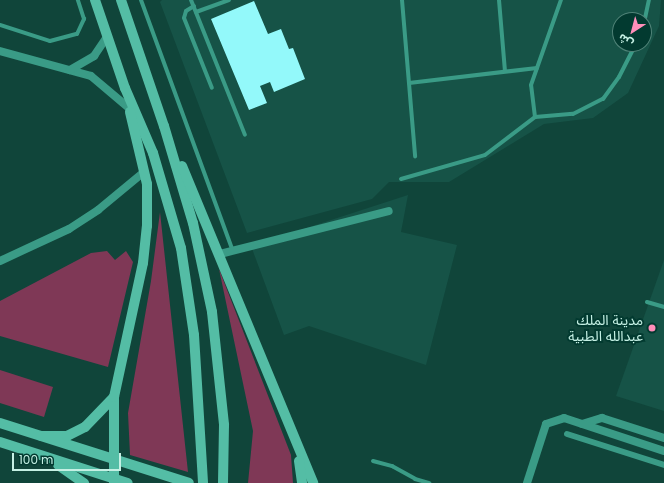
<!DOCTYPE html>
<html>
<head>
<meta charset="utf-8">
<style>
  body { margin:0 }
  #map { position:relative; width:664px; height:483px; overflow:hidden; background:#10453a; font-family:Poppins,"Noto Sans Arabic",sans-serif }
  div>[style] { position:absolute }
  .built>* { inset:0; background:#165347 }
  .green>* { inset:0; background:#7f3856 }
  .building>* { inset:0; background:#93f9fa }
  .service>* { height:4px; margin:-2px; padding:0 2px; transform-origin:2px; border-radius:2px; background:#3a9b86 }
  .pedestrian>* { height:6px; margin:-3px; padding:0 3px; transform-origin:3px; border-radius:3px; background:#3a9b86 }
  .minor>* { height:8px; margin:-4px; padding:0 4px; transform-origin:4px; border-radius:4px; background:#3a9b86 }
  .primary>* { height:10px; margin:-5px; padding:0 5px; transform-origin:5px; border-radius:5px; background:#54bda5 }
  .dots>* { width:11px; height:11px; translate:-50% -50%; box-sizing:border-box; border:2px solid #023a30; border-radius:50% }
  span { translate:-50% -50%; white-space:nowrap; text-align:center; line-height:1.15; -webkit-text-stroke:4px #023a30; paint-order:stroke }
  .poi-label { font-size:14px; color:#c5f0e4 }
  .right { translate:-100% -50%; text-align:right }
  .north { position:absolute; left:612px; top:12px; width:40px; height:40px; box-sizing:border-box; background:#023a30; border:1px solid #508378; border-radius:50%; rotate:216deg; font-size:11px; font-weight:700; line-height:16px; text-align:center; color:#c5f0e4 }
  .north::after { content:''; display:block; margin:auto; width:14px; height:18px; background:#ff8eba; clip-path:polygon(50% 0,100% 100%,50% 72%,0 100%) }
  .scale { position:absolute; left:12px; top:453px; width:109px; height:18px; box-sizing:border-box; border:2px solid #c5f0e4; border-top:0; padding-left:5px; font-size:12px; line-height:14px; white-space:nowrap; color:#c5f0e4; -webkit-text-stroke:3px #023a30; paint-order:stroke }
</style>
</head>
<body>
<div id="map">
  <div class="built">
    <i style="clip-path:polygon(evenodd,162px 0,661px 0,659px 26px,628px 93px,593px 118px,544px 124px,449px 182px,389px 182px,372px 199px,247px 233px,160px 2px,162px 0,620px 20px,644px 20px,644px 44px,620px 44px,620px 20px)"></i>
    <i style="clip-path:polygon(408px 195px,401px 232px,457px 245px,426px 365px,309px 326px,284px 335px,251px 246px)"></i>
    <i style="clip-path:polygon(664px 260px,664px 411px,616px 396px)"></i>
  </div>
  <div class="green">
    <i style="clip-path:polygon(160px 212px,188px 472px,130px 455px,128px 413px,151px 281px)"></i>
    <i style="clip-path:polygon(107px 251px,115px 260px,126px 251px,133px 262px,108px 367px,0 336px,0 301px,91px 253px)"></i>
    <i style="clip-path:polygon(219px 269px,291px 455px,293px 483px,248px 483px,253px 431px)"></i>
    <i style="clip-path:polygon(0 370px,53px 387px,44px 417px,0 403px)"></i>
  </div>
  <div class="building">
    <i style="clip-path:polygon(254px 1px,268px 34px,281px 29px,289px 49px,293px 48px,305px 79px,274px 92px,270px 82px,260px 86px,267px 103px,249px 110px,211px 19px)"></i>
  </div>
  <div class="service">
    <i style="left:141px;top:0;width:267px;rotate:69.9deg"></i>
    <i style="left:191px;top:0;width:145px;rotate:68.2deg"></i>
    <i style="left:402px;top:0;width:157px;rotate:85.2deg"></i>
    <i style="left:499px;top:0;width:71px;rotate:85.2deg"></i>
    <i style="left:194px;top:6px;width:9px;rotate:148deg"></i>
    <i style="left:186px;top:11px;width:7px;rotate:106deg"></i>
    <i style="left:184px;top:18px;width:75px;rotate:68.2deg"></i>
    <i style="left:196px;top:12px;width:35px;rotate:-20deg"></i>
    <i style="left:644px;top:23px;width:24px;rotate:-78deg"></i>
    <i style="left:0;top:25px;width:52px;rotate:17.7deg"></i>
    <i style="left:50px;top:41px;width:28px;rotate:-15deg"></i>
    <i style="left:77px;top:34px;width:17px;rotate:-65deg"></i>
    <i style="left:84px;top:19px;width:20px;rotate:-108deg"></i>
    <i style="left:409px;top:83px;width:129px;rotate:-6.7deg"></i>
    <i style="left:535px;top:117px;width:32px;rotate:-97deg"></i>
    <i style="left:531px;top:85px;width:90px;rotate:-70.6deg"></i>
    <i style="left:401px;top:179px;width:87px;rotate:-15.9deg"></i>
    <i style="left:485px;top:155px;width:63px;rotate:-37.2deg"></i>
    <i style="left:535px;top:117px;width:38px;rotate:-5deg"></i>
    <i style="left:573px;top:114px;width:34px;rotate:-27deg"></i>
    <i style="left:603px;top:99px;width:27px;rotate:-54deg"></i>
    <i style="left:619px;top:77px;width:37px;rotate:-63deg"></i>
    <i style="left:647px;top:302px;width:18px;rotate:16deg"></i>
    <i style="left:373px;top:461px;width:20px;rotate:15deg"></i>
    <i style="left:392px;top:466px;width:26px;rotate:29deg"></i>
    <i style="left:415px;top:479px;width:15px;rotate:16deg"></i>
  </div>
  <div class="pedestrian">
    <i style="left:567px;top:434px;width:102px;rotate:17.7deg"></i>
  </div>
  <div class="minor">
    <i style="left:0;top:51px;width:94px;rotate:15.4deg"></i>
    <i style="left:91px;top:76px;width:51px;rotate:40.2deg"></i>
    <i style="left:70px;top:70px;width:28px;rotate:-30deg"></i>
    <i style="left:94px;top:56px;width:23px;rotate:-56deg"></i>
    <i style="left:220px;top:254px;width:174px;rotate:-14.3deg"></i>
    <i style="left:0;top:261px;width:76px;rotate:-24.9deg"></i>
    <i style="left:69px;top:229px;width:35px;rotate:-33deg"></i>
    <i style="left:98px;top:210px;width:60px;rotate:-39.6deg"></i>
    <i style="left:582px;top:424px;width:21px;rotate:-17deg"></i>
    <i style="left:602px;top:418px;width:65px;rotate:17.9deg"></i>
    <i style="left:527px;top:483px;width:62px;rotate:-72.1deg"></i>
    <i style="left:546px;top:424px;width:19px;rotate:-18deg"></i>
    <i style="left:564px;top:418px;width:105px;rotate:18.3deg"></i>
  </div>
  <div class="primary">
    <i style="left:95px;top:0;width:93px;rotate:71.2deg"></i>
    <i style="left:125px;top:88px;width:71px;rotate:66.7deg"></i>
    <i style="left:153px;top:153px;width:99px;rotate:73.6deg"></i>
    <i style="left:181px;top:248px;width:88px;rotate:81.5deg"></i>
    <i style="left:194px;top:335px;width:148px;rotate:86.5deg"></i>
    <i style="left:121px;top:0;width:133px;rotate:71.2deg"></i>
    <i style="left:164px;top:126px;width:101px;rotate:73.4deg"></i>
    <i style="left:193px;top:223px;width:91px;rotate:77.9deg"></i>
    <i style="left:212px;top:312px;width:114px;rotate:83.9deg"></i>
    <i style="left:224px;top:425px;width:58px;rotate:91deg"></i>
    <i style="left:182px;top:166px;width:343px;rotate:67.5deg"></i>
    <i style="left:114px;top:397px;width:86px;rotate:90deg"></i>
    <i style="left:0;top:423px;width:198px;rotate:17.6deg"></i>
    <i style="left:41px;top:436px;width:26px"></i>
    <i style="left:67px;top:436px;width:20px;rotate:-27deg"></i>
    <i style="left:85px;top:427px;width:42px;rotate:-46deg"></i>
    <i style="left:114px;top:397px;width:137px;rotate:-77.8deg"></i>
    <i style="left:143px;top:263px;width:37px;rotate:-84deg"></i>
    <i style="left:147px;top:226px;width:42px;rotate:-90deg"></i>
    <i style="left:147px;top:184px;width:74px;rotate:-103.3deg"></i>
    <i style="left:0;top:442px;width:134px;rotate:17.8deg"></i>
    <i style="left:299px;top:461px;width:22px;rotate:82deg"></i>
    <i style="left:58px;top:465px;width:32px;rotate:35deg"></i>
  </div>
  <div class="dots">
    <i style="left:652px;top:328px;background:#ff8eba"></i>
  </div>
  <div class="poi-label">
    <span class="right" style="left:643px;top:328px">مدينة الملك<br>عبدالله الطبية</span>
  </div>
  <div class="north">ش</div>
  <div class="scale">100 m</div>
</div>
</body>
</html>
